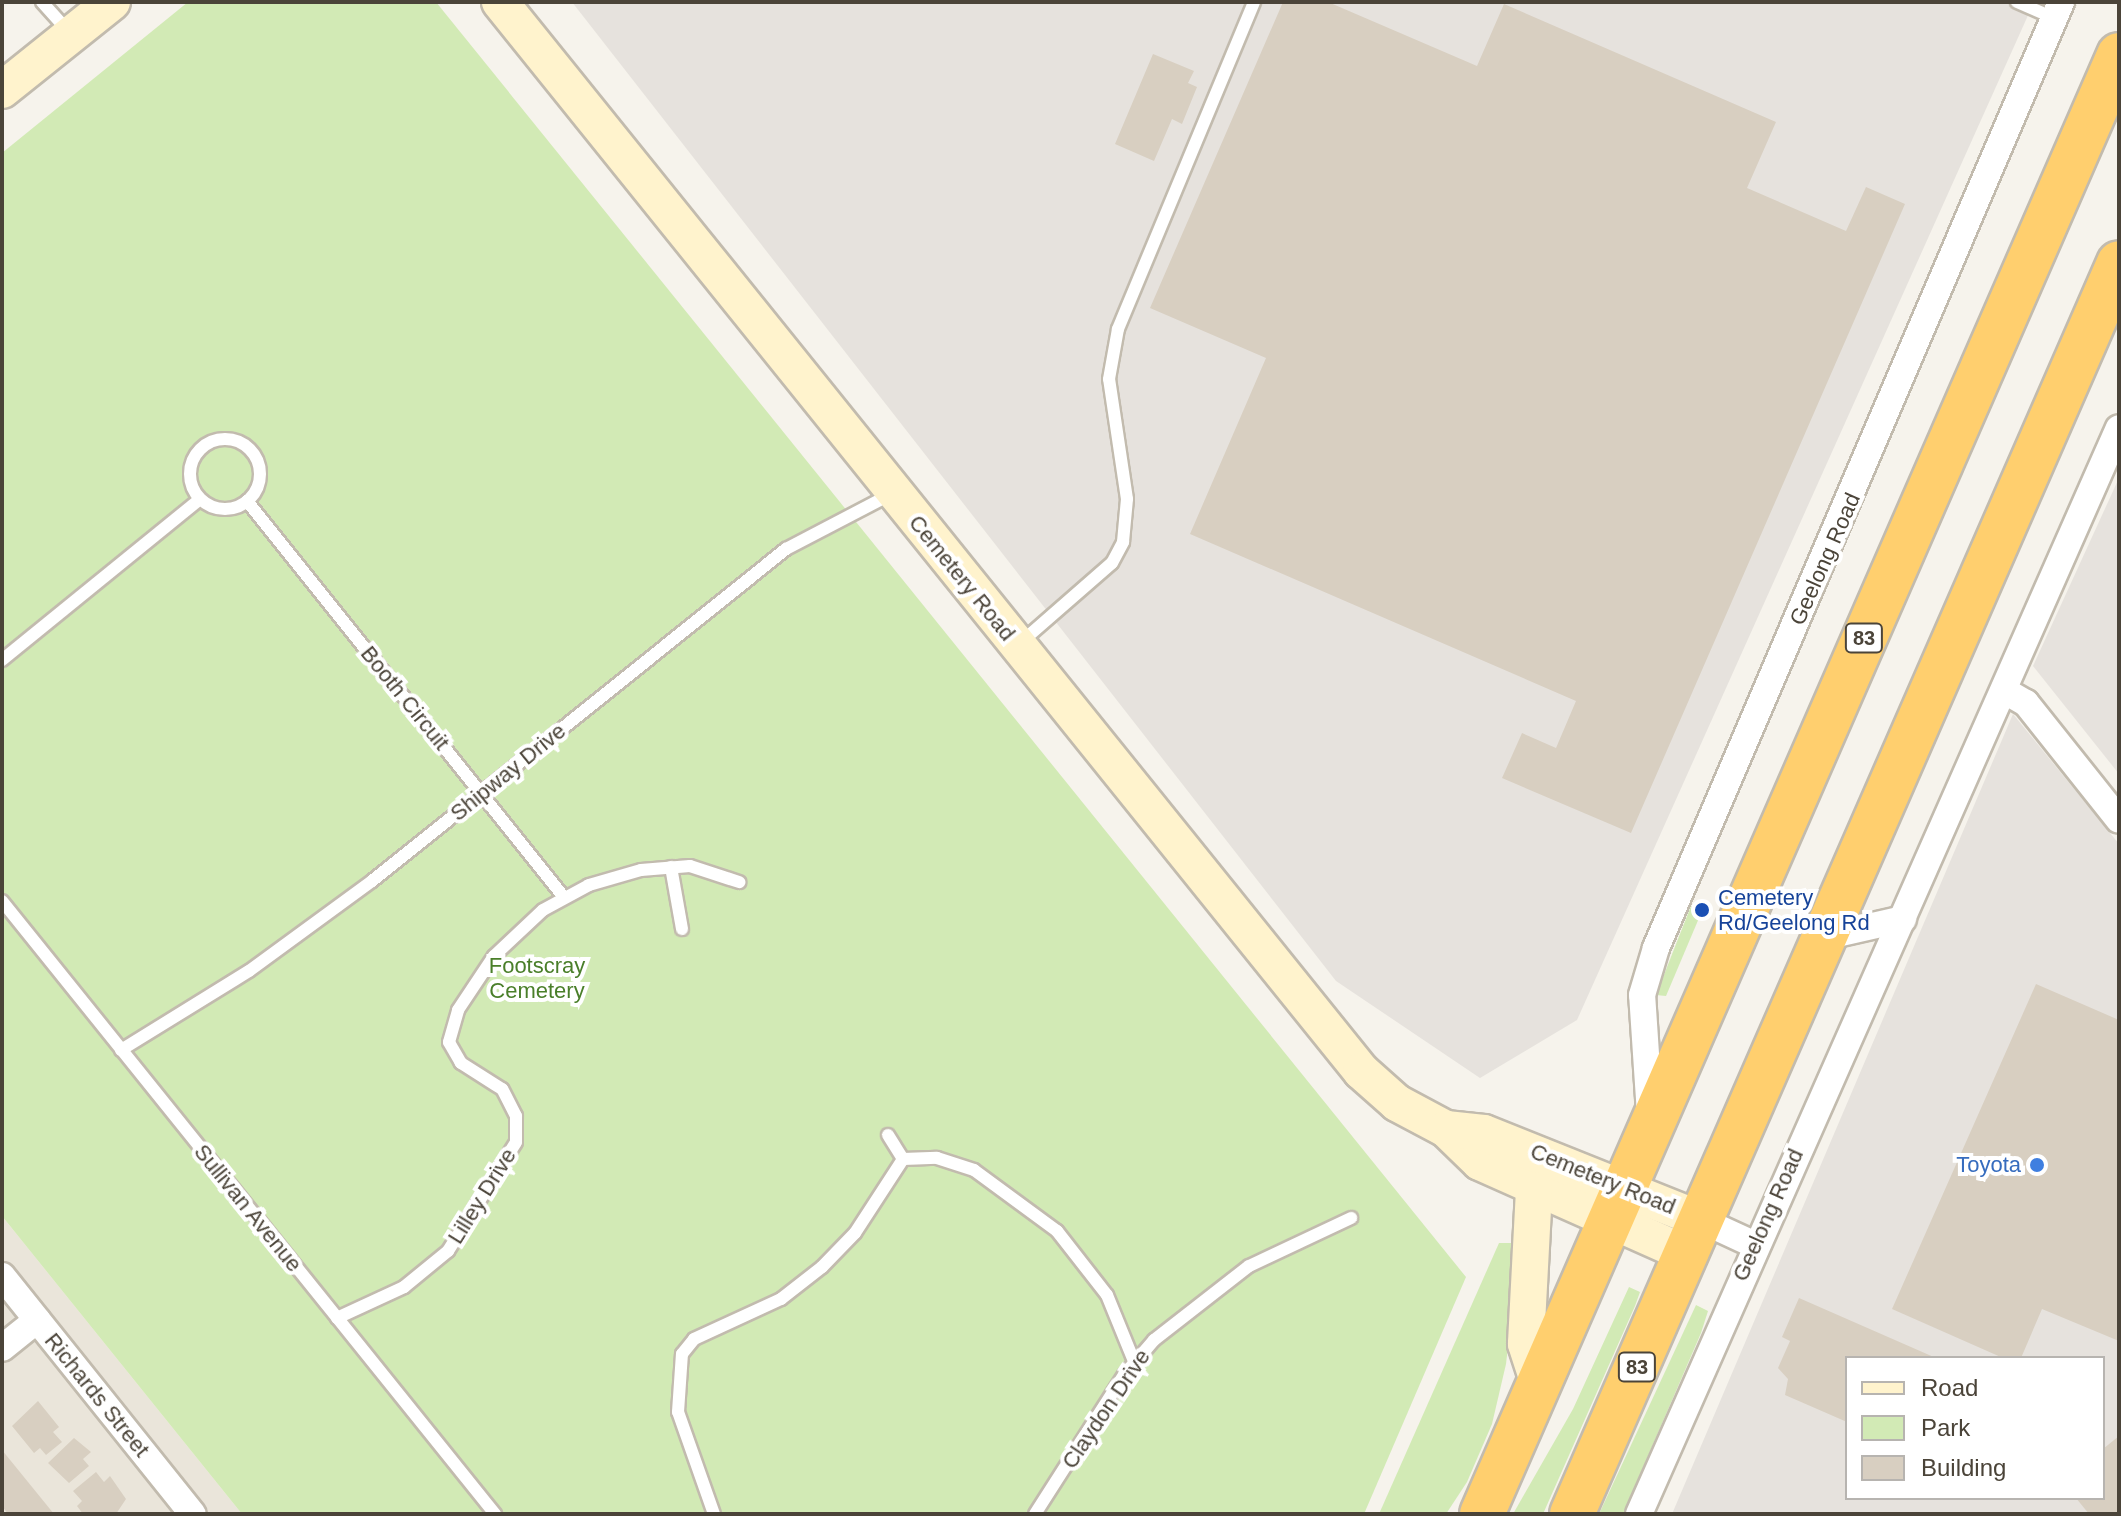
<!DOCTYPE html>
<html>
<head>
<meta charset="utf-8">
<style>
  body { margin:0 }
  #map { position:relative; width:2121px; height:1516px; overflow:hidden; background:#f6f3ec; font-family:Arial,sans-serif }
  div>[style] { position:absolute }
  .residential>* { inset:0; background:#eae5da }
  .industrial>* { inset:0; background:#e6e2dd }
  .green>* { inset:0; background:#d2eab5 }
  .building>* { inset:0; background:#d8cfc1 }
  .roads { filter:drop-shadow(2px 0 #c2bbae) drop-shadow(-2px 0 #c2bbae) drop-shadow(0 2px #c2bbae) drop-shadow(0 -2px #c2bbae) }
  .lane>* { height:12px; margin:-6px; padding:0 6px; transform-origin:6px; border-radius:6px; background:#fff }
  .lane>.ring { margin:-6px; padding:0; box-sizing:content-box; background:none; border:12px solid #fff; border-radius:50% }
  .street>* { height:26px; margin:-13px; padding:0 13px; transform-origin:13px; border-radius:13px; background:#fff }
  .secondary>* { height:36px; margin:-18px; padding:0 18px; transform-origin:18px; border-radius:18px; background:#fff3cd }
  .highway>* { height:44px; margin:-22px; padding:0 22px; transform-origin:22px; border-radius:22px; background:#ffcf6e }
  .dots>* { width:22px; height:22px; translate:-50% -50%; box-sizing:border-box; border:4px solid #fff; border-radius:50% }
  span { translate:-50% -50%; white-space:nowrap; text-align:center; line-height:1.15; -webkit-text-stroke:8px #fff; paint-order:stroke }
  .shield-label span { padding:2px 6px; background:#fff; border:2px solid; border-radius:6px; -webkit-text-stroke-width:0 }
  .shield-label { font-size:20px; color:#4b4439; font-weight:700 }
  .street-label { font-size:22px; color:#4b4439 }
  .transit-label { font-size:22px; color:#164399 }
  .left { translate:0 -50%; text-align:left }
  .park-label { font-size:22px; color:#4a7f2a }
  .shop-label { font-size:22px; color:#366cbe }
  .right { translate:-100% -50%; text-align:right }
  .frame { position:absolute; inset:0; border:4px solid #4b4439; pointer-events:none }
  .legend { position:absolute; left:1845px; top:1356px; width:260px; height:144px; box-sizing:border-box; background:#fff; border:2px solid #b7b4b0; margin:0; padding:10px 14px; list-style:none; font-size:24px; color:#4b4439 }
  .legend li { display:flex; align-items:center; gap:16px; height:40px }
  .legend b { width:40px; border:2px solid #b7b4b0 }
</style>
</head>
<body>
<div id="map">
  <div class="residential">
    <i style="clip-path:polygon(2px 1216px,242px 1514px,2px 1514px)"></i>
  </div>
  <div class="industrial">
    <i style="clip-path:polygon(572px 2px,2034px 2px,1577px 1020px,1480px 1078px,1336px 981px)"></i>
    <i style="clip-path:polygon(2119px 478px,2119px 774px,2033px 666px)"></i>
    <i style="clip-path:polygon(evenodd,2013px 714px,2119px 844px,2119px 1514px,1672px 1514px,2013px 714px,1847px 1358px,2103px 1358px,2103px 1498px,1847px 1498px,1847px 1358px)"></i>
  </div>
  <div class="green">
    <i style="clip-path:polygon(188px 2px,436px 2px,1466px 1277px,1364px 1514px,242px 1514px,2px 1216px,2px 153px)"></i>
    <i style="clip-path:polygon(1691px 906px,1702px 911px,1666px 996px,1656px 995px)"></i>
    <i style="clip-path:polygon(1499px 1243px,1520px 1243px,1506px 1364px,1492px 1424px,1467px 1482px,1446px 1514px,1379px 1514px)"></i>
    <i style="clip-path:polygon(1629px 1287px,1640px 1292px,1635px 1306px,1543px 1514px,1513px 1514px,1573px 1409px)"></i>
    <i style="clip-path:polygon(1696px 1305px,1708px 1311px,1701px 1333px,1623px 1514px,1599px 1514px)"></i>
  </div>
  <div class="building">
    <i style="clip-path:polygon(1283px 2px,1328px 2px,1477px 66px,1504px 4px,1776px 122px,1747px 188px,1846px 231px,1866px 187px,1905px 204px,1631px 833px,1502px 778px,1522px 733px,1556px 748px,1576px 701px,1190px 534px,1266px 358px,1150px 308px)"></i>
    <i style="clip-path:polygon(1153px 54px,1194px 71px,1188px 83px,1197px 87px,1182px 124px,1172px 119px,1154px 161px,1115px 144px)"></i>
    <i style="clip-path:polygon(2036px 984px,2119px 1020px,2119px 1341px,2042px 1309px,2021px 1358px,2003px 1358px,1892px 1309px)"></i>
    <i style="clip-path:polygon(1799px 1298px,1936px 1358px,1847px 1358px,1847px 1422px,1785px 1395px,1788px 1379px,1778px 1368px,1790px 1341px,1782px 1337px)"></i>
    <i style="clip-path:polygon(38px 1401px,59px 1427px,53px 1432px,62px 1442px,46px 1455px,40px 1448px,34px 1453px,12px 1426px)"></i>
    <i style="clip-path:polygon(2119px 1436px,2119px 1514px,2089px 1514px,2076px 1498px,2103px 1498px,2103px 1449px)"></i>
    <i style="clip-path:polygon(74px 1438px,91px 1452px,83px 1459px,89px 1466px,69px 1483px,48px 1463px)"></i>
    <i style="clip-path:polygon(2px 1450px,54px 1514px,8px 1514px,2px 1506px)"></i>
    <i style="clip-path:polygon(96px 1472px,104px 1482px,110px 1476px,126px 1499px,116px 1514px,83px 1514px,77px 1506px,82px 1501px,73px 1491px)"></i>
  </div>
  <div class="roads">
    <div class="lane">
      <i style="left:42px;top:2px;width:40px;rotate:48deg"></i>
      <i style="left:2017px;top:2px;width:40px;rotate:23.4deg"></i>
      <i class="ring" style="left:190px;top:439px;width:58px;height:58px"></i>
      <i style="left:247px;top:501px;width:506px;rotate:51.34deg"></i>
      <i style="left:1019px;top:644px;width:123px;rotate:-41.1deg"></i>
      <i style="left:1112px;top:563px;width:24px;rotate:-62deg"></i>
      <i style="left:1123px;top:542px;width:43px;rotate:-84.7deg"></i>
      <i style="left:1127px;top:499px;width:121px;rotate:-98.5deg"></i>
      <i style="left:1109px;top:379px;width:51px;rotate:-79.8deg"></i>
      <i style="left:1118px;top:329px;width:354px;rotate:-67.4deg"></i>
      <i style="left:2px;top:660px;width:255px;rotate:-39.1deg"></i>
      <i style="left:671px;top:867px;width:63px;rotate:79.9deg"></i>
      <i style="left:2px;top:901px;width:787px;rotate:51.19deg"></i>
      <i style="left:121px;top:1050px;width:150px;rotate:-31.7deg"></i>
      <i style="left:249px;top:971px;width:152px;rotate:-36.2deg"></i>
      <i style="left:372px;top:881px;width:531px;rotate:-38.73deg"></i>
      <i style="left:786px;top:549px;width:119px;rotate:-27.6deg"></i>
      <i style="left:888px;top:1135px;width:28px;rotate:58deg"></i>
      <i style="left:337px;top:1318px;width:74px;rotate:-24.8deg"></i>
      <i style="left:404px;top:1287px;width:57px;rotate:-39.3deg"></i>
      <i style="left:448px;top:1251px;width:128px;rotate:-58deg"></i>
      <i style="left:516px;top:1142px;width:26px;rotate:-90deg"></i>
      <i style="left:516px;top:1116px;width:30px;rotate:-117deg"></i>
      <i style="left:502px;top:1089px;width:49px;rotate:-147.6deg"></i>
      <i style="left:461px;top:1063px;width:24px;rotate:-120deg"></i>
      <i style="left:449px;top:1042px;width:33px;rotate:-74deg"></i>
      <i style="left:458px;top:1010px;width:65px;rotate:-56.3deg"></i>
      <i style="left:494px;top:956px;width:67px;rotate:-43.2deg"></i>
      <i style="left:543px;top:910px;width:52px;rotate:-28.5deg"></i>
      <i style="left:589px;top:885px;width:54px;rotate:-16.1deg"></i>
      <i style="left:641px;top:870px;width:49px;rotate:-4.7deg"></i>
      <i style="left:690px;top:866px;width:52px;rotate:18.1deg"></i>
      <i style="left:714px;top:1514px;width:108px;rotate:-109.4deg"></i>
      <i style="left:678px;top:1412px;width:58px;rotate:-86.1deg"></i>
      <i style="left:682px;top:1354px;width:19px;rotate:-51deg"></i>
      <i style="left:694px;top:1339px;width:96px;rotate:-24.7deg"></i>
      <i style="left:781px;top:1299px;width:52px;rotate:-38deg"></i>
      <i style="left:822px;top:1267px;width:47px;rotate:-45.9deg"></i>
      <i style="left:855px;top:1233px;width:88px;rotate:-57deg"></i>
      <i style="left:903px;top:1159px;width:34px;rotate:-2deg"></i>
      <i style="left:937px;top:1158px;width:39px;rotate:18deg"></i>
      <i style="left:974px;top:1170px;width:103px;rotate:36.3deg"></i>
      <i style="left:1057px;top:1231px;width:81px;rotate:52deg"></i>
      <i style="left:1107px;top:1295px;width:71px;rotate:67.8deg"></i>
      <i style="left:1035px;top:1514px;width:165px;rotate:-57.4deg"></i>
      <i style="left:1124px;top:1375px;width:46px;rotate:-49.4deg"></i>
      <i style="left:1154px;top:1340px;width:120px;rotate:-37.9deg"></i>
      <i style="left:1249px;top:1266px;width:113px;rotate:-25.2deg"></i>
    </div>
    <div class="street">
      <i style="left:2005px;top:691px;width:24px;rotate:30deg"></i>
      <i style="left:2026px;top:703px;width:149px;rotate:51.5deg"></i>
      <i style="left:1824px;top:937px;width:81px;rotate:-12.8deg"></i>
      <i style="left:1650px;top:1114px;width:119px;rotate:-93.8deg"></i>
      <i style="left:1642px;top:995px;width:49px;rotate:-73.4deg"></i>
      <i style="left:1656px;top:948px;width:1029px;rotate:-66.82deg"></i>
      <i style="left:1701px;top:1220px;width:60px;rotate:24.8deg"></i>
      <i style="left:2px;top:1276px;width:305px;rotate:51.3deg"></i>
      <i style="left:2px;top:1348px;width:45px;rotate:-38.7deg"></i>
      <i style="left:1639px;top:1514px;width:1187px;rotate:-66.16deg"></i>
    </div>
    <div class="secondary">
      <i style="left:500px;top:2px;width:1373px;rotate:51.15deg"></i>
      <i style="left:1361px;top:1071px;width:48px;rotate:41.6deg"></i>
      <i style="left:1397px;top:1103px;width:55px;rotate:28deg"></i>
      <i style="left:1446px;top:1129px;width:47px;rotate:44.1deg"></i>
      <i style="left:1480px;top:1162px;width:227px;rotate:24deg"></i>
      <i style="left:2px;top:90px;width:141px;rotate:-38.7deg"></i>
      <i style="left:1446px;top:1129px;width:38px;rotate:6deg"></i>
      <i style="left:1484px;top:1133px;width:234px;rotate:21.8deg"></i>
      <i style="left:1534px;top:1190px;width:154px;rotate:93deg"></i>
      <i style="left:1526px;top:1344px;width:42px;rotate:72deg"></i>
    </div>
    <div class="highway">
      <i style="left:1482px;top:1514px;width:1592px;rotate:-66.41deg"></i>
      <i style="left:1572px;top:1514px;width:1365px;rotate:-66.38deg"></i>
    </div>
  </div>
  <div class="dots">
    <i style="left:1702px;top:910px;background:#1a4fb4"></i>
    <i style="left:2037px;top:1165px;background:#3f7fe0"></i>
  </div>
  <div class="shield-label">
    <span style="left:1864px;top:638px">83</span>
    <span style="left:1637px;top:1367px">83</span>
  </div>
  <div class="street-label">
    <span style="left:1825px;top:559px;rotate:-66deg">Geelong Road</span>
    <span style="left:962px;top:578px;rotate:51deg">Cemetery Road</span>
    <span style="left:405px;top:698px;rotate:51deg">Booth Circuit</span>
    <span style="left:508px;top:772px;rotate:-39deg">Shipway Drive</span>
    <span style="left:1603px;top:1179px;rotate:22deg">Cemetery Road</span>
    <span style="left:482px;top:1196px;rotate:-58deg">Lilley Drive</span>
    <span style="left:248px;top:1208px;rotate:51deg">Sullivan Avenue</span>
    <span style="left:1768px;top:1215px;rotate:-66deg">Geelong Road</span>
    <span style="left:97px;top:1395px;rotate:51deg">Richards Street</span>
    <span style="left:1106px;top:1409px;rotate:-56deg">Claydon Drive</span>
  </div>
  <div class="transit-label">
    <span class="left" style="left:1718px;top:910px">Cemetery<br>Rd/Geelong Rd</span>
  </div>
  <div class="park-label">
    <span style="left:537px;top:978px">Footscray<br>Cemetery</span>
  </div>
  <div class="shop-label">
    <span class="right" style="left:2021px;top:1165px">Toyota</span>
  </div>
  <div class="frame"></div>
  <ul class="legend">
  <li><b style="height:10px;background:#fff3cd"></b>Road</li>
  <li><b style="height:22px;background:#d2eab5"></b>Park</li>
  <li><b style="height:22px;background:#d8cfc1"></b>Building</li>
  </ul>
</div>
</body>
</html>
